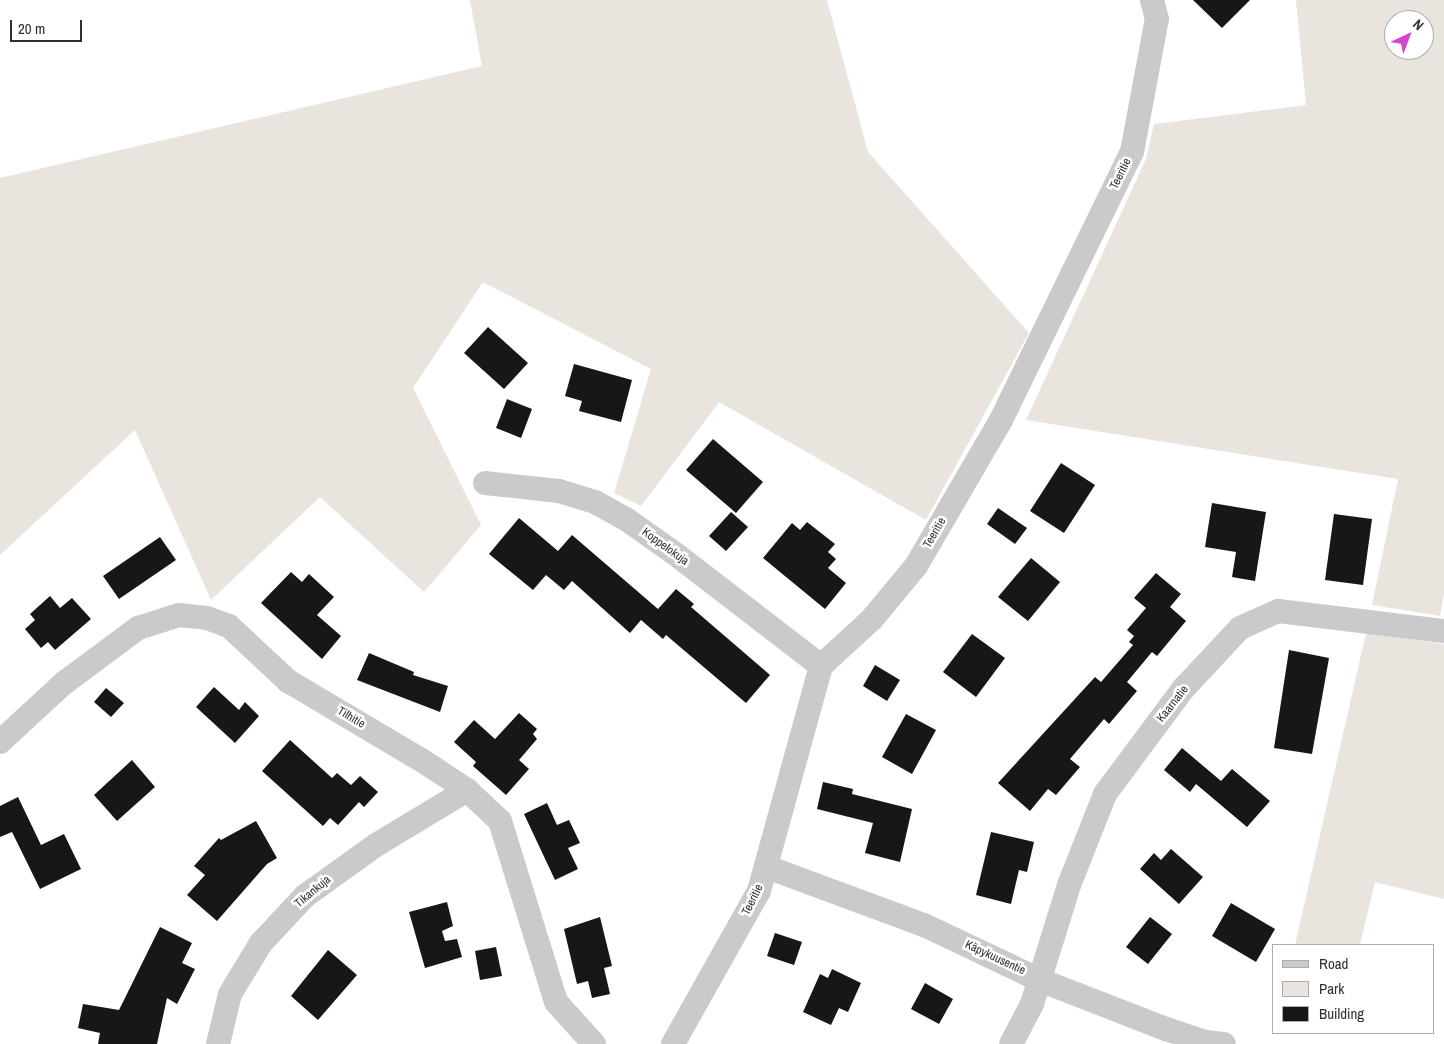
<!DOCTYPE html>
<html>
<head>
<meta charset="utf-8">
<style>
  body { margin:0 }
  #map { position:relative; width:1444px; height:1044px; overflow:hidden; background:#fff; font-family:"Archivo Narrow",sans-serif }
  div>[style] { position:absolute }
  .green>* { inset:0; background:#e9e4dd }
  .building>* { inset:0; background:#171717 }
  .street>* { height:24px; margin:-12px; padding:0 12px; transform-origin:12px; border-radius:12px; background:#cacaca }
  span { translate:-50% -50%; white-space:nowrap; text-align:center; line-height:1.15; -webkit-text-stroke:5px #fff; paint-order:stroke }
  .street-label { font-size:12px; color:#303030 }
  .legend { position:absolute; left:1272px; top:944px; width:162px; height:90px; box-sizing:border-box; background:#fff; border:1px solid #acacac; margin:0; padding:6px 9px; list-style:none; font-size:15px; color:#303030 }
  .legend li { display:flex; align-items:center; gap:10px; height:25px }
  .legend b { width:25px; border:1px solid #acacac }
  .north { position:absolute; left:1384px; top:10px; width:50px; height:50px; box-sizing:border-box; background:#fff; border:1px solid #acacac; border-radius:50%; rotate:43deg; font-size:14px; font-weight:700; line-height:20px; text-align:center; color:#303030 }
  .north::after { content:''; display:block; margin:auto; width:18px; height:22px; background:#d644d1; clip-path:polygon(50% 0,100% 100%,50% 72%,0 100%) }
  .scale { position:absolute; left:10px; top:20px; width:72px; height:22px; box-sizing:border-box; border:2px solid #303030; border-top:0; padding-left:6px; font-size:15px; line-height:18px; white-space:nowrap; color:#303030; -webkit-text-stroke:4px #fff; paint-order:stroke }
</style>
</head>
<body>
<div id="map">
  <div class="green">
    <i style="clip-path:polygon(470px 0,827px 0,868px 152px,1029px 333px,926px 520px,719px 402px,641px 506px,614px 493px,651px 369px,483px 282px,413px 388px,481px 525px,424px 592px,320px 497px,211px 600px,135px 430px,0 555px,0 178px,482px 66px)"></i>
    <i style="clip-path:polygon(evenodd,1296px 0,1444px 0,1444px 593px,1440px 616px,1372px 605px,1398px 479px,1026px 420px,1146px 159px,1154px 124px,1306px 105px,1296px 0,1394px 20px,1424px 20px,1424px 50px,1394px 50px,1394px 20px)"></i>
    <i style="clip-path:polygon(1366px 633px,1444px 644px,1444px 899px,1375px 882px,1360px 945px,1295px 945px)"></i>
  </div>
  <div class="building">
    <i style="clip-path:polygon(1193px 0,1250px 0,1222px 28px)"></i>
    <i style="clip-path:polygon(488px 327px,528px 363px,504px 389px,464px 353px)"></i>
    <i style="clip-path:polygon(574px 364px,632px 380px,621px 422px,579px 411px,582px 401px,565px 396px)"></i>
    <i style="clip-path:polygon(507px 399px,532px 409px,521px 438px,496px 428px)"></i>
    <i style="clip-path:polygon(713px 439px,763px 482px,736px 513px,686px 470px)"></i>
    <i style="clip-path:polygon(1061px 463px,1095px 485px,1064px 533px,1030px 511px)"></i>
    <i style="clip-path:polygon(1212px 503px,1266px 512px,1255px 581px,1232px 577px,1236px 552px,1205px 547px)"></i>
    <i style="clip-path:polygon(998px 508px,1027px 528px,1015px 544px,987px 524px)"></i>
    <i style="clip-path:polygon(731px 512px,748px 527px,726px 551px,709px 536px)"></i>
    <i style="clip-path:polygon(1334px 514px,1372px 519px,1363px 585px,1325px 580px)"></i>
    <i style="clip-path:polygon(519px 518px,558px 551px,572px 535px,658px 609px,676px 589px,694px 604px,691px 607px,770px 675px,746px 703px,666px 635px,663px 639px,641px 620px,630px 633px,572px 581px,564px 590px,546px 575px,533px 590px,489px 554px)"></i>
    <i style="clip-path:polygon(807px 522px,835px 544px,828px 552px,836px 559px,828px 568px,846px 583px,825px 609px,763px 558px,792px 523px,800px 530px)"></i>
    <i style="clip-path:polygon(160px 537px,176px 560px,119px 599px,103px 576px)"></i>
    <i style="clip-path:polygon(1031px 558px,1060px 582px,1028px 621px,998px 597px)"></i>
    <i style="clip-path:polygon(291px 572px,302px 582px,309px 574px,334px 597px,317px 615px,341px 636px,322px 659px,261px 603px)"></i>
    <i style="clip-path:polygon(1156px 573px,1181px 594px,1170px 607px,1186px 621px,1157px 656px,1152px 652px,1127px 682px,1137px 691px,1109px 724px,1104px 719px,1070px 759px,1080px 767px,1056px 795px,1048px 789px,1030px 811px,998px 783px,1095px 677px,1101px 682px,1133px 645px,1129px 642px,1134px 636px,1127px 630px,1146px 608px,1134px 598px)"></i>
    <i style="clip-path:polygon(50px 596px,60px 608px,72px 598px,91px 619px,55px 650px,48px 642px,41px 648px,25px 629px,35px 620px,30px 614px)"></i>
    <i style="clip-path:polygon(972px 634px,1005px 658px,976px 697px,943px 672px)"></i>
    <i style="clip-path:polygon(1289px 650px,1329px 658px,1312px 754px,1274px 748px)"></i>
    <i style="clip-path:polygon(369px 653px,414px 672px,413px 675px,448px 686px,440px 712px,357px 680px)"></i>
    <i style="clip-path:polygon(875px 665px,900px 680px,887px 701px,863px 686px)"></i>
    <i style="clip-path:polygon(214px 687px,239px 710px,245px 702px,259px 716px,235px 743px,196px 707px)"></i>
    <i style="clip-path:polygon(106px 688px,124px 703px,111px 717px,94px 702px)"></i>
    <i style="clip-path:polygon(519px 713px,537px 729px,533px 734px,537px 739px,519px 760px,529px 769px,506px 795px,473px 766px,476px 762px,454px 742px,474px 720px,495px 739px)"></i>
    <i style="clip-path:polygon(906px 714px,936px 730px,912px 774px,882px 757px)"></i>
    <i style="clip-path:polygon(290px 740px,332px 778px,337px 773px,351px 785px,360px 776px,378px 792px,364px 807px,359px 802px,338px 825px,330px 818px,323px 826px,262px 771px)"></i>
    <i style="clip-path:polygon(1182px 748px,1221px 781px,1232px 769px,1270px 801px,1247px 827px,1196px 784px,1190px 792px,1164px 770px)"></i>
    <i style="clip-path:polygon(132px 760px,155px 787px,117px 821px,94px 795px)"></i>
    <i style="clip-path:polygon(823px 782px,853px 789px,852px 794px,912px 809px,900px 862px,865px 853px,873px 823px,817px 809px)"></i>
    <i style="clip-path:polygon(18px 797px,41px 845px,64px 834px,81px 869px,40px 889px,12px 832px,0 837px,0 806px)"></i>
    <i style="clip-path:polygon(547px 803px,557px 825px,569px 820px,580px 843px,568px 848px,578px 869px,555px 880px,524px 814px)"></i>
    <i style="clip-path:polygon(256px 821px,277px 858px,267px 864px,217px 921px,187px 895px,205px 875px,194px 866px,219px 838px,221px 840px)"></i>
    <i style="clip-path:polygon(991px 832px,1034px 842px,1027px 872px,1019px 870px,1011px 904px,976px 895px)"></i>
    <i style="clip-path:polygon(1171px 849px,1203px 877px,1179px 904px,1140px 869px,1154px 853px,1161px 860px)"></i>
    <i style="clip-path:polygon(447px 902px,453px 926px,442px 931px,445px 941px,457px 939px,462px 957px,425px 968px,409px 912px)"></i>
    <i style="clip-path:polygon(1231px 903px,1275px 929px,1256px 962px,1212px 936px)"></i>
    <i style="clip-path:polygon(600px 917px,612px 966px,604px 968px,610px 994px,592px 998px,588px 981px,577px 984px,564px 929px)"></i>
    <i style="clip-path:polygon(1150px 917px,1172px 934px,1148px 964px,1126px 947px)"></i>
    <i style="clip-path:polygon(160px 927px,192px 943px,182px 963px,195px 969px,177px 1004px,167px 998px,157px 1044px,98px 1044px,100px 1033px,78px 1028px,83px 1004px,119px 1010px)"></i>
    <i style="clip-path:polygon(775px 933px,802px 942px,794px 965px,767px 956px)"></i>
    <i style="clip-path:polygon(496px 947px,502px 976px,480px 980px,475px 951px)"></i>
    <i style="clip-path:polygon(328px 950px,357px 975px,318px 1020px,291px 996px)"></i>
    <i style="clip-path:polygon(832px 969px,861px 983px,848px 1012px,839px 1008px,831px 1025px,803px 1012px,820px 974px,828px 978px)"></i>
    <i style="clip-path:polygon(925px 983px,953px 999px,939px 1024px,911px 1009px)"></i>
  </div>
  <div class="street">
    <i style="left:485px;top:483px;width:74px;rotate:6.2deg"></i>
    <i style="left:559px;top:491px;width:38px;rotate:17deg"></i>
    <i style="left:595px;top:502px;width:35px;rotate:29deg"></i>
    <i style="left:626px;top:519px;width:64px;rotate:35.4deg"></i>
    <i style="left:678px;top:556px;width:180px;rotate:37.6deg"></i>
    <i style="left:0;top:742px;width:87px;rotate:-42.7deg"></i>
    <i style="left:64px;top:683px;width:92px;rotate:-36.6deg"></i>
    <i style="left:138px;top:628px;width:43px;rotate:-17.6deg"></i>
    <i style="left:179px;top:615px;width:28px;rotate:6deg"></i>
    <i style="left:207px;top:618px;width:23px;rotate:20deg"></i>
    <i style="left:229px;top:626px;width:81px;rotate:43deg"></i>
    <i style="left:288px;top:681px;width:157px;rotate:30.7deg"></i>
    <i style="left:423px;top:761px;width:53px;rotate:33.4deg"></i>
    <i style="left:467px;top:790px;width:45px;rotate:43.2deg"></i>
    <i style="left:500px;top:821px;width:189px;rotate:72.8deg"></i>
    <i style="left:556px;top:1002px;width:57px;rotate:47.9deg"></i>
    <i style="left:767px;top:867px;width:167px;rotate:20.3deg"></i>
    <i style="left:924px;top:925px;width:128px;rotate:25.4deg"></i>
    <i style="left:1040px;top:980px;width:135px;rotate:21.3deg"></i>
    <i style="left:1166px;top:1029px;width:41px;rotate:18.4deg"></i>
    <i style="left:1205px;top:1042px;width:19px;rotate:6deg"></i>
    <i style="left:218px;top:1044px;width:51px;rotate:-76.5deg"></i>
    <i style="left:230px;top:994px;width:60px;rotate:-58.7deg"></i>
    <i style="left:261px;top:943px;width:64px;rotate:-46.9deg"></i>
    <i style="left:305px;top:896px;width:87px;rotate:-35.7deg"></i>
    <i style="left:376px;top:845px;width:106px;rotate:-31.1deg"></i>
    <i style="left:673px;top:1044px;width:176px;rotate:-60.7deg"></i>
    <i style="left:759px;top:891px;width:233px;rotate:-74.6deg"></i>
    <i style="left:821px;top:666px;width:69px;rotate:-42.7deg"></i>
    <i style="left:872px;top:619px;width:69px;rotate:-50.3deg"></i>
    <i style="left:916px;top:566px;width:169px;rotate:-59.8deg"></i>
    <i style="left:1001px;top:420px;width:298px;rotate:-64deg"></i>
    <i style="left:1132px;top:152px;width:135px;rotate:-79.4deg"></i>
    <i style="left:1157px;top:19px;width:20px;rotate:-105deg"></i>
    <i style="left:1011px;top:1044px;width:45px;rotate:-62.3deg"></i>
    <i style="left:1032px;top:1004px;width:125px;rotate:-72.7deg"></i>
    <i style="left:1069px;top:885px;width:98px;rotate:-68.4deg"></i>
    <i style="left:1105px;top:794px;width:131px;rotate:-53.4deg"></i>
    <i style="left:1183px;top:689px;width:83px;rotate:-46.9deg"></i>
    <i style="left:1240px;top:628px;width:42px;rotate:-24.1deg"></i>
    <i style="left:1278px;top:611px;width:167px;rotate:6.9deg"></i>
  </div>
  <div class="street-label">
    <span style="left:1121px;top:174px;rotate:-64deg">Teeritie</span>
    <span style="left:935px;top:533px;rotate:-60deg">Teeritie</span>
    <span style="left:665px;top:547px;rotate:36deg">Koppelokuja</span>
    <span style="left:1173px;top:704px;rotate:-52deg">Kaarnatie</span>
    <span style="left:351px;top:718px;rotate:31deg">Tilhitie</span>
    <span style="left:313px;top:892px;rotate:-40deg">Tikankuja</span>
    <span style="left:753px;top:900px;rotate:-64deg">Teeritie</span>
    <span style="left:995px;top:958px;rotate:25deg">Käpykuusentie</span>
  </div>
  <ul class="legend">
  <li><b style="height:6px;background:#cacaca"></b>Road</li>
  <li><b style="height:14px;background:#e9e4dd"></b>Park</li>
  <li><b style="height:14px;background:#171717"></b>Building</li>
  </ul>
  <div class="north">N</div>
  <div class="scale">20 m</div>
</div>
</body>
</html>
